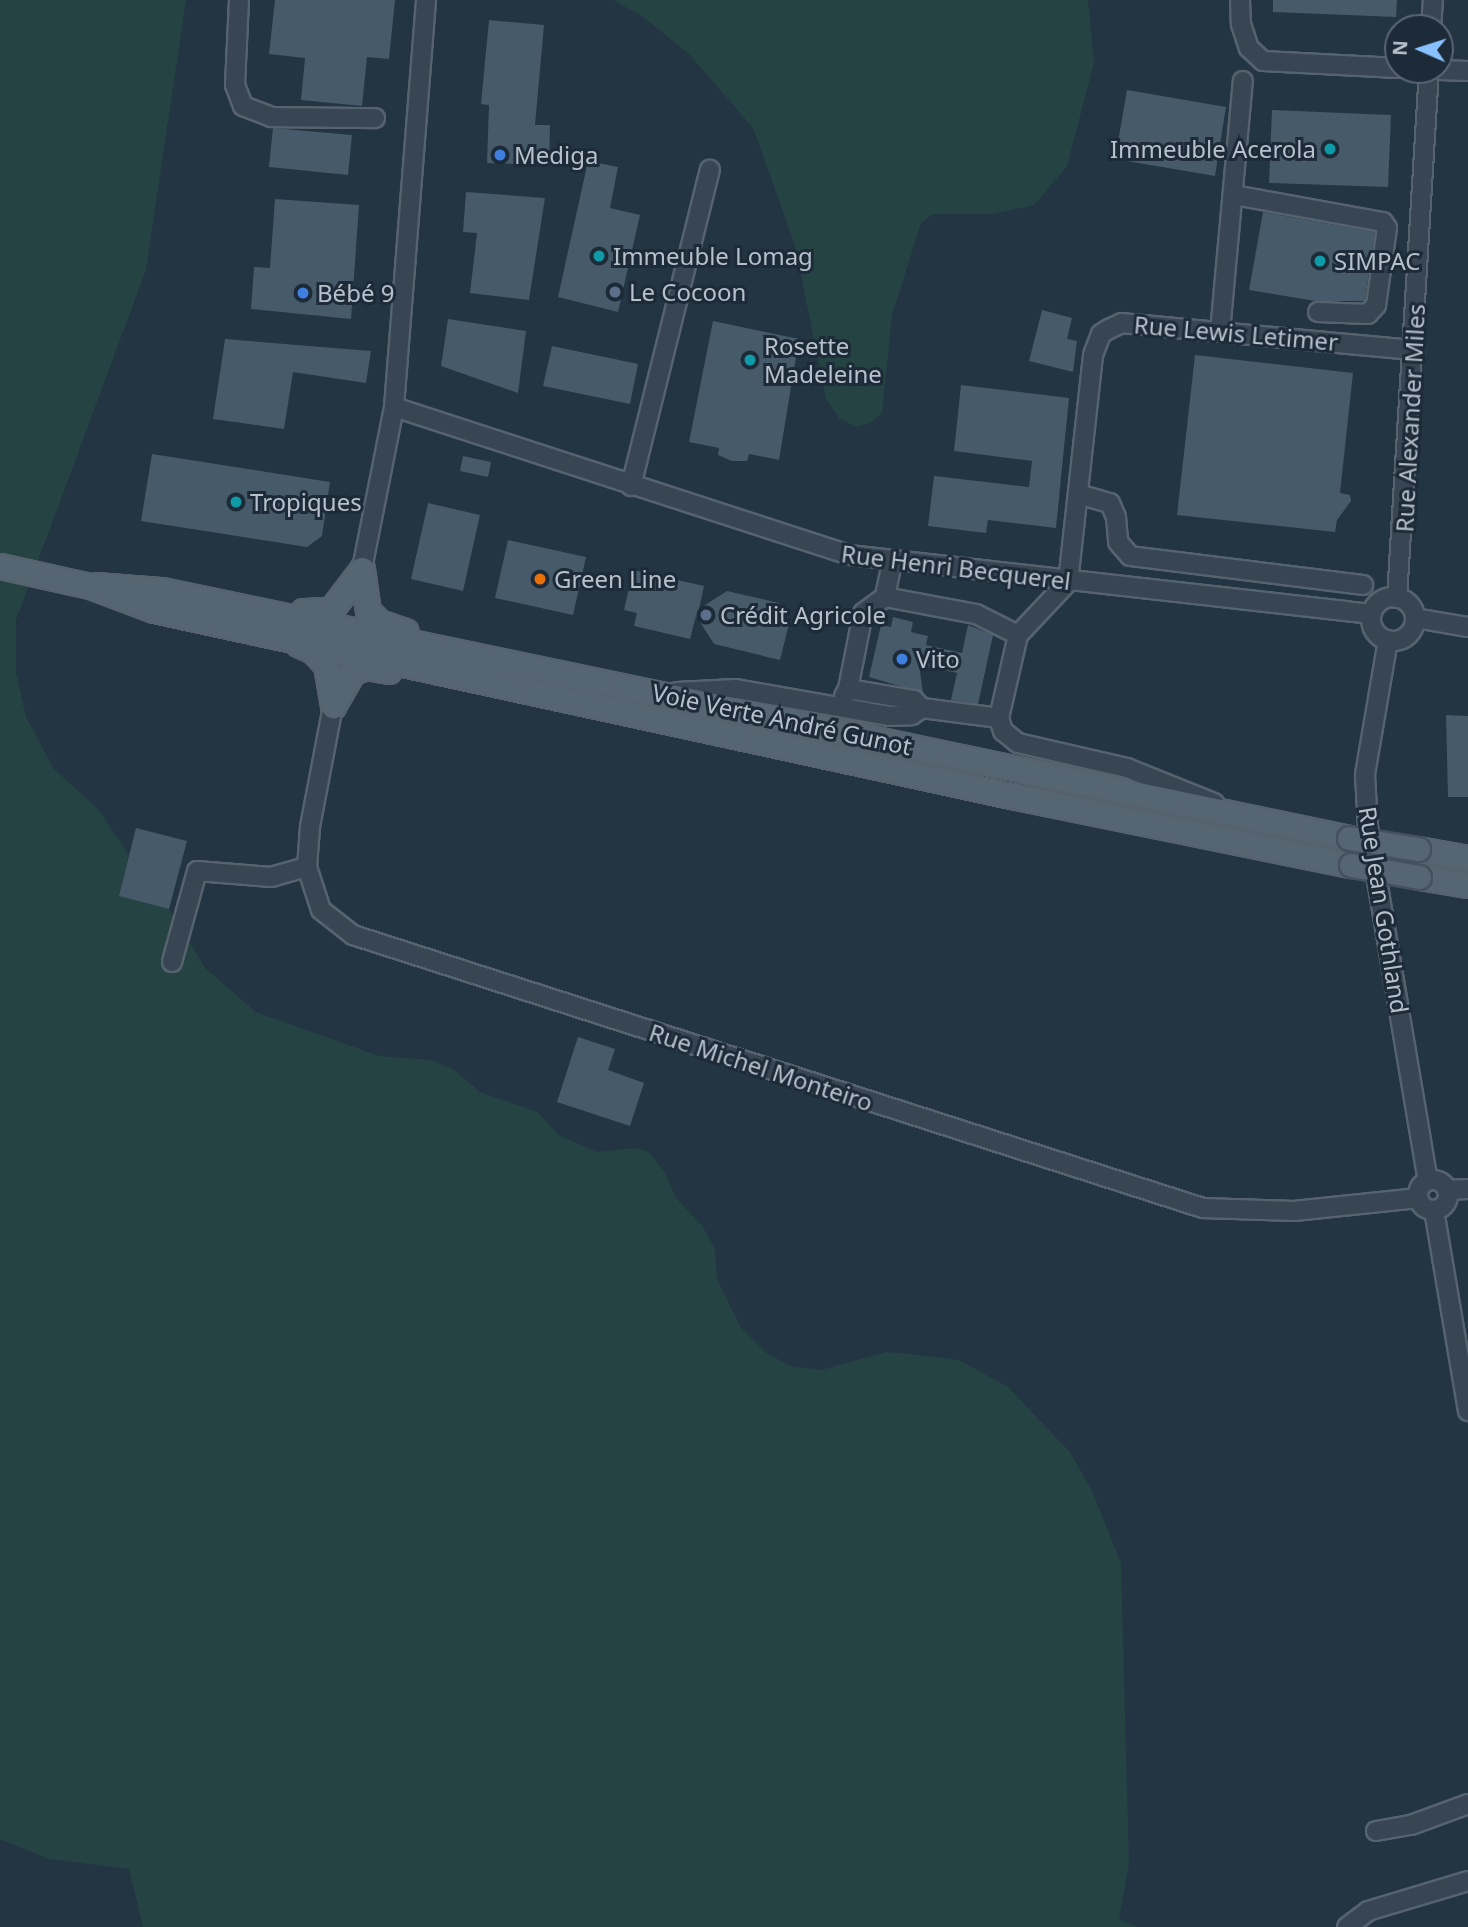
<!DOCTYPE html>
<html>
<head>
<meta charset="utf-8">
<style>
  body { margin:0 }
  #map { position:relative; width:1468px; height:1927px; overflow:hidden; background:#233443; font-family:"Noto Sans",sans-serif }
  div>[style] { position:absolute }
  .green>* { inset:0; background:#254343 }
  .building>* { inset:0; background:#475a69 }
  .roads { filter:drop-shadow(2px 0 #56636f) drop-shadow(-2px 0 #56636f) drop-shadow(0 2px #56636f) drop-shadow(0 -2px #56636f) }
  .minor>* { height:18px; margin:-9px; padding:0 9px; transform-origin:9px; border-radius:9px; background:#384552 }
  .minor>.ring { margin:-9px; padding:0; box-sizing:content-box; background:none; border:18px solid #384552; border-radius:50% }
  .major>* { height:23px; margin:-11.5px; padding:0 11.5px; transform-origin:11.5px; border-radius:11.5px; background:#566572 }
  .bridges { filter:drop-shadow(2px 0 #45515e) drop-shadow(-2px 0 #45515e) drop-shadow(0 2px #45515e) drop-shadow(0 -2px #45515e) }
  .major-bridge>* { height:23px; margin:-11.5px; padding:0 11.5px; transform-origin:11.5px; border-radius:11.5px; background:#566572 }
  .dots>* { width:19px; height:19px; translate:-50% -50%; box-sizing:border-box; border:4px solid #1d2a37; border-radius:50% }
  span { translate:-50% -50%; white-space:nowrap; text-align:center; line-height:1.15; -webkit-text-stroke:6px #1d2a37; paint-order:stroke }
  .poi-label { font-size:24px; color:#b5c0cc }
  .right { translate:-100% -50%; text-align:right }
  .left { translate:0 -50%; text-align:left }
  .street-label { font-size:24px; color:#b5c0cc }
  .north { position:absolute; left:1384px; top:14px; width:70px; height:70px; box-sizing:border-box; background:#1d2a37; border:2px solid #5a6673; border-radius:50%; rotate:273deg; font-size:19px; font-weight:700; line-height:28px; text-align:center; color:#b5c0cc }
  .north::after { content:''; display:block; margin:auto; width:24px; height:32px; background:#87c2ff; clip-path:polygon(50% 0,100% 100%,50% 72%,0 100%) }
</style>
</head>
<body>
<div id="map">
  <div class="green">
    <i style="clip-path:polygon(0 0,186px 0,146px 270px,16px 620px,16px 672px,26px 717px,54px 769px,98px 809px,129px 855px,119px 896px,169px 909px,206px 969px,256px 1012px,379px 1056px,431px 1060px,453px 1069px,480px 1092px,537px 1112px,559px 1135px,596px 1152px,635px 1148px,649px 1152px,664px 1171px,676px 1198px,703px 1227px,715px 1249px,717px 1279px,741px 1328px,765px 1352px,790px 1366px,821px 1370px,887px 1352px,910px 1354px,959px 1360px,1008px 1387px,1070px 1452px,1092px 1491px,1121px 1563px,1129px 1864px,1119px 1919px,1138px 1927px,143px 1927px,129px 1869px,49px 1859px,0 1839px)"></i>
    <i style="clip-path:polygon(613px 0,1088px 0,1094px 63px,1067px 166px,1034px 205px,992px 214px,933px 214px,921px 223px,892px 315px,882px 413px,871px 423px,856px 427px,839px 418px,826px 399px,795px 245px,753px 128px,689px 54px,642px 16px)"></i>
  </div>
  <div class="building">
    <i style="clip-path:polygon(275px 0,395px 0,389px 59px,367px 57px,362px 106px,301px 100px,305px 58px,269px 54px)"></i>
    <i style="clip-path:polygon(1273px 0,1397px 0,1396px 17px,1273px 12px)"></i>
    <i style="clip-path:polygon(489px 20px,544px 25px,535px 125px,550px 125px,549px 165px,487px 163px,489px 105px,481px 104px)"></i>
    <i style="clip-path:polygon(1127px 90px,1226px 107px,1215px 176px,1115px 159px)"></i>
    <i style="clip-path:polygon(1272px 110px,1391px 115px,1388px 187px,1269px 183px)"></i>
    <i style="clip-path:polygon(273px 128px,352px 135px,348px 175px,269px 167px)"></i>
    <i style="clip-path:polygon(588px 161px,618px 167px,610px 208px,640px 215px,618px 312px,558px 297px)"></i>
    <i style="clip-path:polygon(466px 192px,545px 198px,529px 300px,470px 293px,477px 233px,463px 232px)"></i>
    <i style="clip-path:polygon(275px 199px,359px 205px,351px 319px,251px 309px,254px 267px,270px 268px)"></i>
    <i style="clip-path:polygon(1263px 212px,1375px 232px,1365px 301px,1315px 301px,1249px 290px)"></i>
    <i style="clip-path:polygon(1042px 310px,1072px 318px,1067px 339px,1077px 341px,1073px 372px,1029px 361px)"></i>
    <i style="clip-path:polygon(448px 319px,526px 331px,518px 393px,441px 366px)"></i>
    <i style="clip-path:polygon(713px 321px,799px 339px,779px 460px,749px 454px,747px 461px,732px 461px,718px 455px,719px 448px,689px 442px)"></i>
    <i style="clip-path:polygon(225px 339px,371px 351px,366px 383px,293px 372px,284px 429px,213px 419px)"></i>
    <i style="clip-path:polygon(552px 346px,638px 364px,630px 404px,543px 386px)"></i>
    <i style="clip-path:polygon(1195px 355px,1353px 373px,1340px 493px,1350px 495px,1351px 501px,1337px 520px,1335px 532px,1177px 515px)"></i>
    <i style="clip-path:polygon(961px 385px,1069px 398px,1056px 528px,988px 520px,986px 533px,928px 526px,934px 476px,1029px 487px,1032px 461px,954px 451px)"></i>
    <i style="clip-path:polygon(152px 454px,330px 482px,322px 536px,307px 547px,141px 521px)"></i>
    <i style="clip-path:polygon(463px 456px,491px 462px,488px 477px,460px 471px)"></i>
    <i style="clip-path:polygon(428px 503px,480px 515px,463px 591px,411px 579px)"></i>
    <i style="clip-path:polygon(508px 540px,586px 557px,573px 615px,495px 598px)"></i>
    <i style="clip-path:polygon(633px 570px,704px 586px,699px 609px,727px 591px,779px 603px,776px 617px,790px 620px,780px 660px,714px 644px,696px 616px,690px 639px,634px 626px,637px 613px,624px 610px)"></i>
    <i style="clip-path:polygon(893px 617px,913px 622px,911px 632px,928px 636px,926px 645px,962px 653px,968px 625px,993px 635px,978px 704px,951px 700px,957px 673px,919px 664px,923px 693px,869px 677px,881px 625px,891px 627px)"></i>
    <i style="clip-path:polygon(1446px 715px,1468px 716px,1468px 797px,1448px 797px)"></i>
    <i style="clip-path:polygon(136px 828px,187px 841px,169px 909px,119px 896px)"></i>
    <i style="clip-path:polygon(578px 1037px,615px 1049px,608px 1070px,644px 1083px,630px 1126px,557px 1102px)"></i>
  </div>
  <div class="roads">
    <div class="minor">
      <i style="left:239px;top:0;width:85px;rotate:92.7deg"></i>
      <i style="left:235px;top:85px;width:22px;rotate:69deg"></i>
      <i style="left:243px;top:106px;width:30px;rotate:21deg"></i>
      <i style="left:271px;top:117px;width:104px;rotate:0.6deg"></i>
      <i style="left:1240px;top:0;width:24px;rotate:88deg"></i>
      <i style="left:1241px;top:24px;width:25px;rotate:72deg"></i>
      <i style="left:1249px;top:48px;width:19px;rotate:43deg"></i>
      <i style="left:1263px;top:61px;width:135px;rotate:3deg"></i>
      <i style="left:1431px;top:28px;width:28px;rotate:-86deg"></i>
      <i style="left:1440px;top:70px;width:28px;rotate:2deg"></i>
      <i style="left:1234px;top:195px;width:151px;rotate:10.3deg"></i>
      <i style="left:1383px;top:222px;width:7px;rotate:56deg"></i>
      <i style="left:1387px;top:228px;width:78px;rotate:98.1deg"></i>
      <i style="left:1376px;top:305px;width:12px;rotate:132deg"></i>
      <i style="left:1368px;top:314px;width:50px;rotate:-177.7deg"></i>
      <i style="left:1220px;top:332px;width:252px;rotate:-84.8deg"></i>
      <i style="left:394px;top:407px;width:478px;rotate:18deg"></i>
      <i style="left:849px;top:555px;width:526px;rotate:6.44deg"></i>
      <i style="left:631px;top:486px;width:326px;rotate:-76deg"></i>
      <i style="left:1078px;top:494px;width:33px;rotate:16deg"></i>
      <i style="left:1110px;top:503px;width:15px;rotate:67deg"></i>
      <i style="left:1116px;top:517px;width:25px;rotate:85deg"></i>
      <i style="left:1118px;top:542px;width:18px;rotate:49deg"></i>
      <i style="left:1130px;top:556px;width:235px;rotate:7.1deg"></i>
      <i style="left:892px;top:563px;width:35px;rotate:102deg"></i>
      <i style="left:885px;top:597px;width:93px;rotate:10.6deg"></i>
      <i style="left:976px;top:614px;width:47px;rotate:26.6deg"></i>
      <i style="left:1018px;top:635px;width:73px;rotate:-46.7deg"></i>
      <i style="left:362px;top:569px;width:165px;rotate:-78.8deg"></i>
      <i style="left:394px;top:407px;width:408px;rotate:-85.5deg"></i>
      <i style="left:1068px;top:582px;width:228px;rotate:-83.7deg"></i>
      <i style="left:1093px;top:355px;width:22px;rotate:-69deg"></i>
      <i style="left:1101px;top:334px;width:9px;rotate:-32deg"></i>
      <i style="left:1109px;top:329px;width:14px;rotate:-25deg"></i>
      <i style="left:1122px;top:323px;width:294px;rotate:5.3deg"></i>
      <i class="ring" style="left:1371px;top:597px;width:26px;height:26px"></i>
      <i style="left:1397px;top:598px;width:529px;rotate:-86.53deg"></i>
      <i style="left:1415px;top:618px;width:54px;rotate:9.6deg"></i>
      <i style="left:1388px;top:640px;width:137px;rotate:99.7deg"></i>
      <i style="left:1365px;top:775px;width:52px;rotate:86.7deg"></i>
      <i style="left:1368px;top:827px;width:358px;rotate:80.4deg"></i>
      <i style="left:848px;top:689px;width:77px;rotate:-78.8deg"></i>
      <i style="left:863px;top:613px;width:27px;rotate:-36deg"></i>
      <i style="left:677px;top:692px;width:59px;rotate:-2.9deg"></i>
      <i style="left:736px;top:689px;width:155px;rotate:10deg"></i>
      <i style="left:889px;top:716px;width:23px;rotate:-2deg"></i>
      <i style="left:912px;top:715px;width:12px;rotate:-35deg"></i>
      <i style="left:922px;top:708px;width:78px;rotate:7.4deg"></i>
      <i style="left:999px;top:718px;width:14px;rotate:73deg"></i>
      <i style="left:1003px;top:731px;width:19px;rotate:39deg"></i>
      <i style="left:1018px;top:743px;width:112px;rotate:12.9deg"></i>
      <i style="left:1127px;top:768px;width:94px;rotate:21.9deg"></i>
      <i style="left:844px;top:696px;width:8px;rotate:-60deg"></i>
      <i style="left:848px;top:689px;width:67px;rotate:9.5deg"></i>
      <i style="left:914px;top:700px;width:11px;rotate:45deg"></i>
      <i style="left:333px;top:706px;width:123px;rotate:100.8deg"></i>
      <i style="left:310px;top:827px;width:40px;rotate:94.3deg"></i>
      <i style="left:307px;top:867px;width:45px;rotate:72deg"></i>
      <i style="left:321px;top:910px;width:41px;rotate:38deg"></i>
      <i style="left:353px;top:935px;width:893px;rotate:17.81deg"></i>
      <i style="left:1203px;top:1208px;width:91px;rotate:1.9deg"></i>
      <i style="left:1294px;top:1211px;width:125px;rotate:-6deg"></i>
      <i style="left:999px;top:718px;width:85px;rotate:-77.1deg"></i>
      <i style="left:172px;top:962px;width:94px;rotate:-74.6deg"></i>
      <i style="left:197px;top:871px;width:74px;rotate:4.6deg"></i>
      <i style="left:271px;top:877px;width:37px;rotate:-16deg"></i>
      <i class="ring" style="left:1418px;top:1180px;width:12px;height:12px"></i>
      <i style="left:1447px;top:1190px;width:21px;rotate:-3deg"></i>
      <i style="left:1434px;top:1210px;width:204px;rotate:80.4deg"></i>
      <i style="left:1376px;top:1831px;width:36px;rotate:-10deg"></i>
      <i style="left:1411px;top:1825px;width:61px;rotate:-20.2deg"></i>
      <i style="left:1347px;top:1927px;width:26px;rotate:-37deg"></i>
      <i style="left:1368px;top:1911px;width:104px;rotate:-16.7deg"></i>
    </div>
    <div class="major">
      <i style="left:0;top:566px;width:92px;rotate:12.5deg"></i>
      <i style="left:90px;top:586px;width:68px;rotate:20.6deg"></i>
      <i style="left:154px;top:610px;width:877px;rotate:12.25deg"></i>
      <i style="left:1011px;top:796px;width:347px;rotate:11.5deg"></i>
      <i style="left:362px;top:569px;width:42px;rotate:81.9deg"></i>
      <i style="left:368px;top:611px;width:16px;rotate:45deg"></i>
      <i style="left:379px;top:622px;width:28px;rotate:19deg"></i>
      <i style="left:97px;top:585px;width:65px;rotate:4.4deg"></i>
      <i style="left:162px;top:590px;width:1213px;rotate:11.8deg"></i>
      <i style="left:303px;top:611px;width:28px;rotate:-2deg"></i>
      <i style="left:331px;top:610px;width:51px;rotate:-52.9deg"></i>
      <i style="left:298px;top:644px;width:17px;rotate:25deg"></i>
      <i style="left:313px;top:651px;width:19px;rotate:47deg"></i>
      <i style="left:326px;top:665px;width:42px;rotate:80.3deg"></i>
      <i style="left:333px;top:706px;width:39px;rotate:-60deg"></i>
      <i style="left:353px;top:672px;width:14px;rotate:-21deg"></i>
      <i style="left:366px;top:667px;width:23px;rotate:10deg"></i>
      <i style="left:1418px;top:849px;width:51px;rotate:10.2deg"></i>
      <i style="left:1419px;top:877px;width:50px;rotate:9.3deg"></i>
    </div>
  </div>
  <div class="bridges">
    <div class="major-bridge">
      <i style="left:1349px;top:838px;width:70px;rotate:9.1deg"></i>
      <i style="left:1351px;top:865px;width:69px;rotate:10deg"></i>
    </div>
  </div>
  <div class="dots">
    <i style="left:1330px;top:149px;background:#0f9aa8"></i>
    <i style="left:500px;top:155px;background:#3f7fe0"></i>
    <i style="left:599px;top:256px;background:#0f9aa8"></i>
    <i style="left:1320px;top:261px;background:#0f9aa8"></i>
    <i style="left:615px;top:292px;background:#5c6f8a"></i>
    <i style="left:303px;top:293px;background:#3f7fe0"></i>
    <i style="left:750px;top:360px;background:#0f9aa8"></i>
    <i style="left:236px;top:502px;background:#0f9aa8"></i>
    <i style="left:540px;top:579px;background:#e8710a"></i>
    <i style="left:706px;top:615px;background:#5c6f8a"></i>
    <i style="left:902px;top:659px;background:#3f7fe0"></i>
  </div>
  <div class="poi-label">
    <span class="right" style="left:1316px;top:149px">Immeuble Acerola</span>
    <span class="left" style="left:514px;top:155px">Mediga</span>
    <span class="left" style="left:613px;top:256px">Immeuble Lomag</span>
    <span class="left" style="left:1334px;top:261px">SIMPAC</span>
    <span class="left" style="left:629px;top:292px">Le Cocoon</span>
    <span class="left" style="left:317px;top:293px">Bébé 9</span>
    <span class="left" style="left:764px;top:360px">Rosette<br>Madeleine</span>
    <span class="left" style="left:250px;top:502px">Tropiques</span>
    <span class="left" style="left:554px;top:579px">Green Line</span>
    <span class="left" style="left:720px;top:615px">Crédit Agricole</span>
    <span class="left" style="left:916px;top:659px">Vito</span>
  </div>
  <div class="street-label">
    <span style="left:1236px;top:333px;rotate:5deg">Rue Lewis Letimer</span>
    <span style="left:1410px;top:418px;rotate:-87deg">Rue Alexander Miles</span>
    <span style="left:956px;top:567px;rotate:7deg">Rue Henri Becquerel</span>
    <span style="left:782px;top:719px;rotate:12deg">Voie Verte André Gunot</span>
    <span style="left:1384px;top:910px;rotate:81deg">Rue Jean Gothland</span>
    <span style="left:761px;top:1067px;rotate:18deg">Rue Michel Monteiro</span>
  </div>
  <div class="north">N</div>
</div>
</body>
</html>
